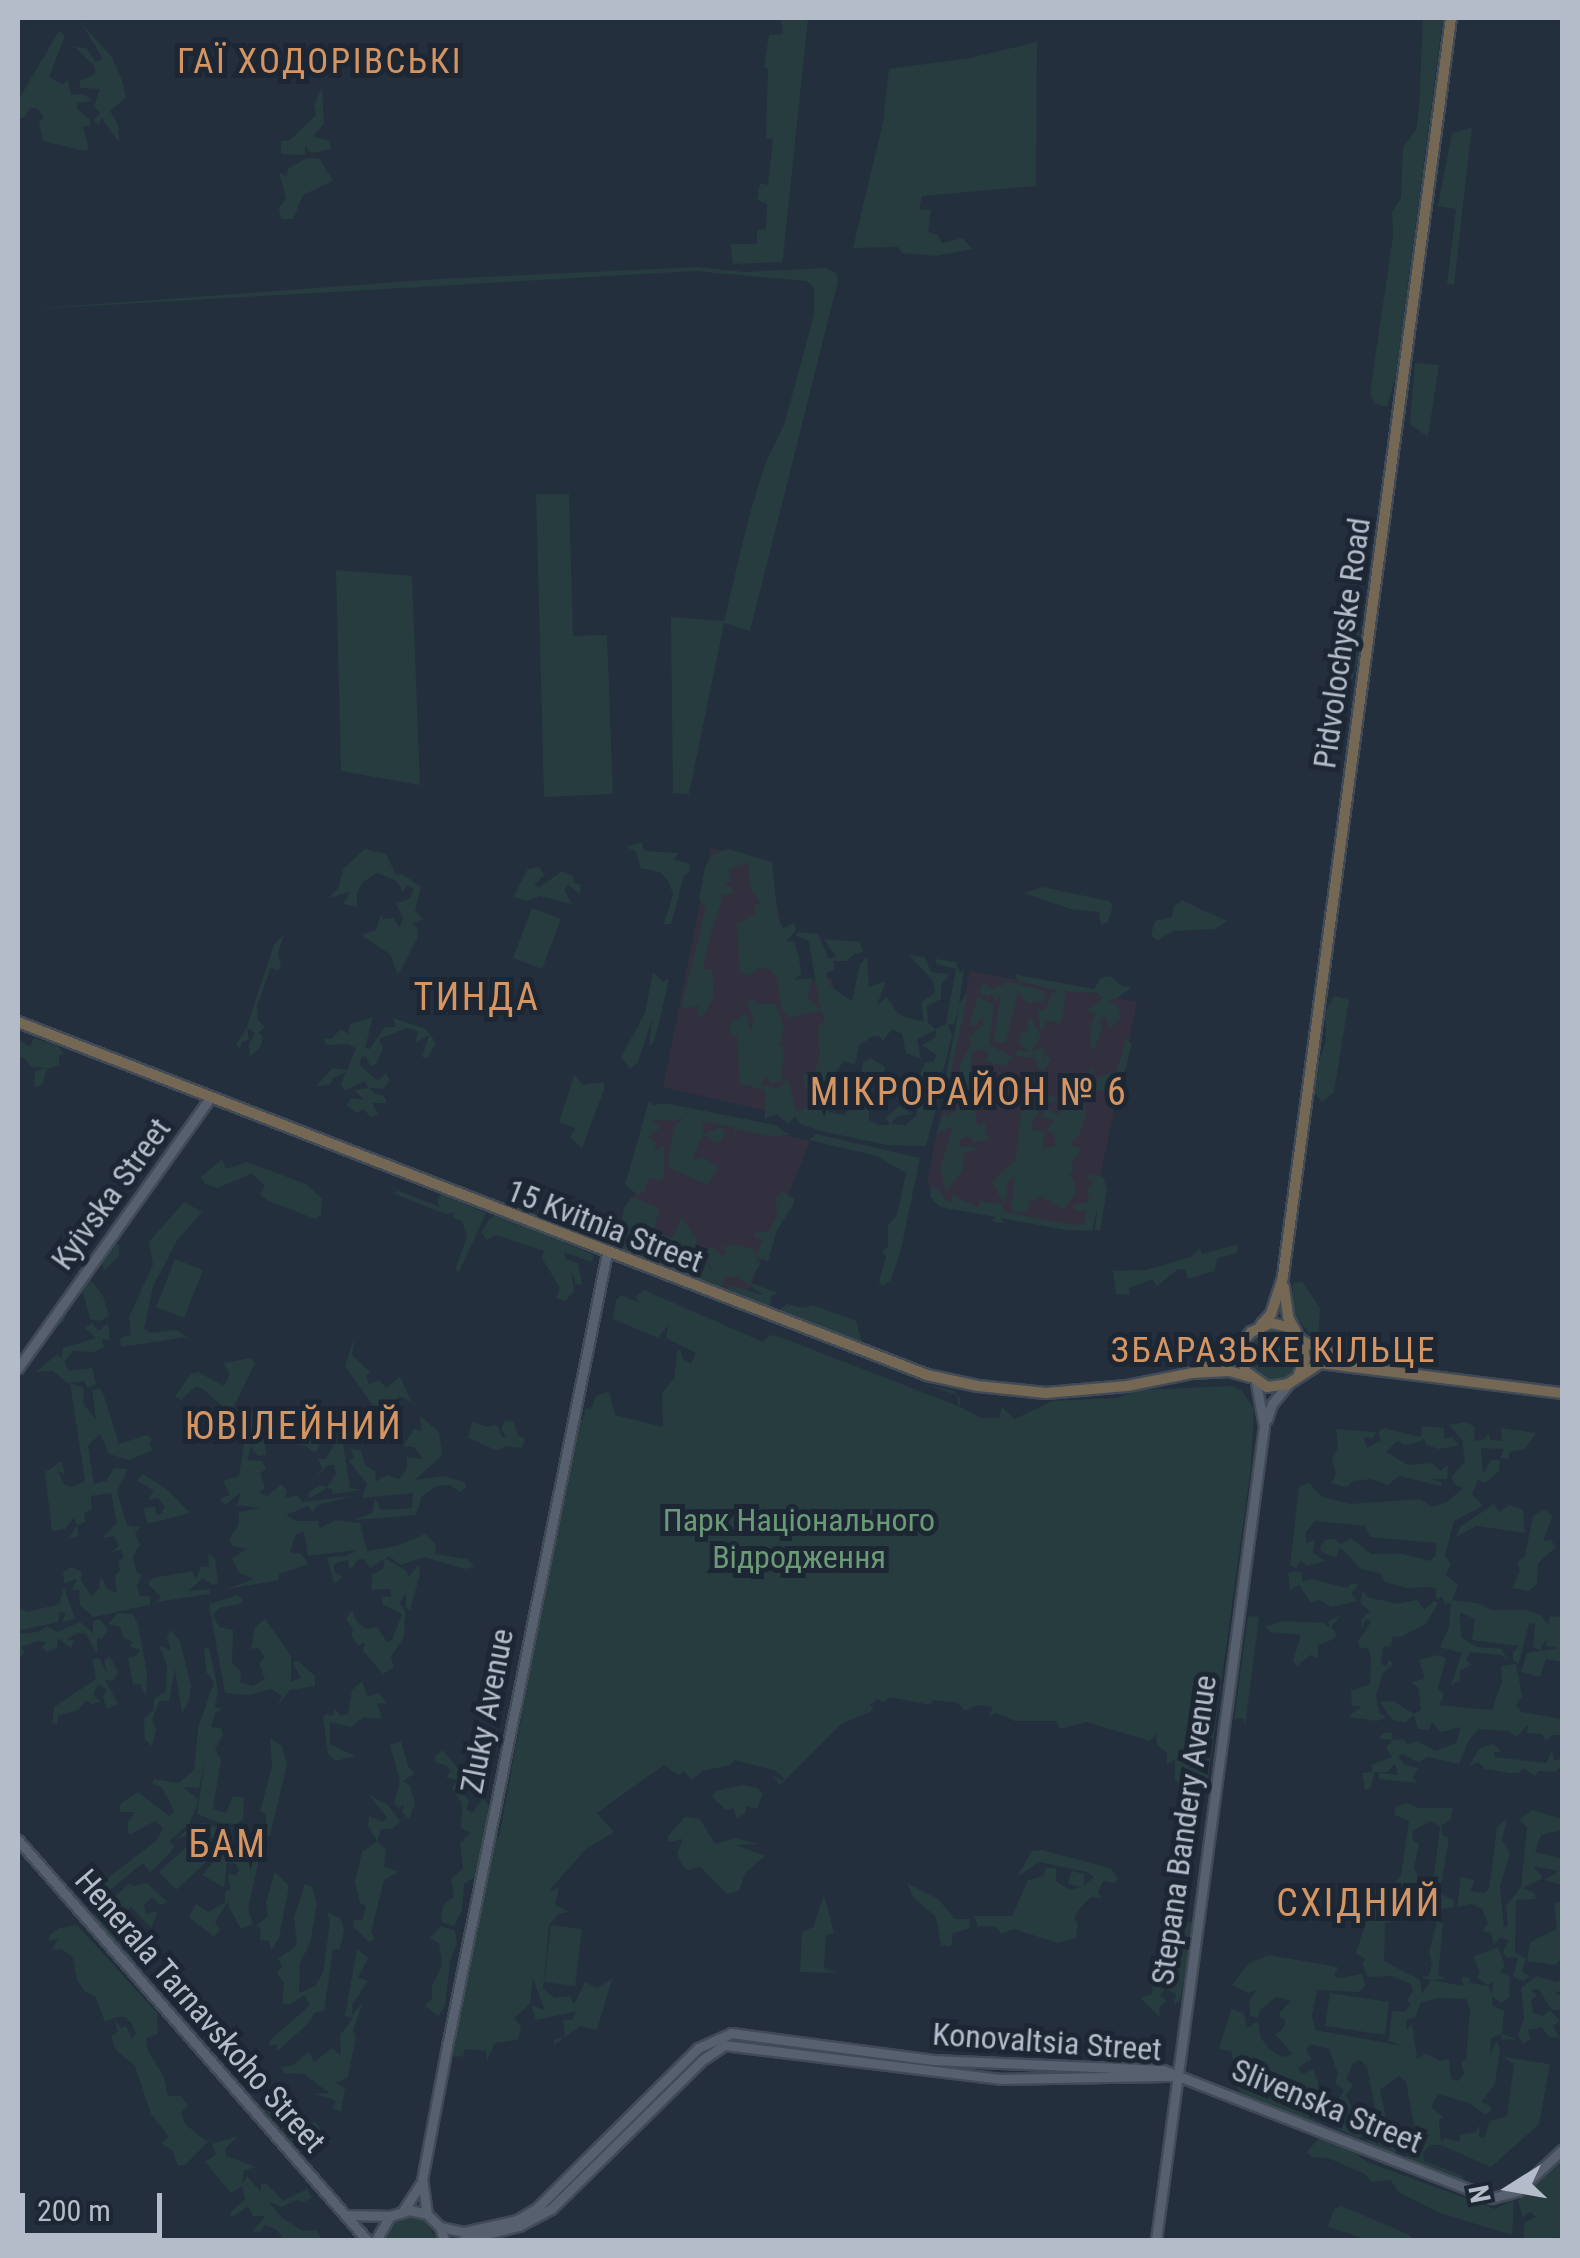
<!DOCTYPE html>
<html>
<head>
<meta charset="utf-8">
<style>
  body { margin:0 }
  #map { position:relative; width:1580px; height:2258px; overflow:hidden; background:#242f3e; font-family:"Roboto Condensed",sans-serif }
  div>[style] { position:absolute }
  .medical>* { inset:0; background:#32303f }
  .green>* { inset:0; background:#263c3f }
  .round { border-radius:50% }
  .roads { filter:drop-shadow(2px 0 #414a57) drop-shadow(-2px 0 #414a57) drop-shadow(0 2px #414a57) drop-shadow(0 -2px #414a57) }
  .major>* { height:9px; margin:-4.5px; padding:0 4.5px; transform-origin:4.5px; border-radius:4.5px; background:#56606e }
  .highway>* { height:10px; margin:-5px; padding:0 5px; transform-origin:5px; border-radius:5px; background:#746855 }
  span { translate:-50% -50%; white-space:nowrap; text-align:center; line-height:1.15; -webkit-text-stroke:10px #1d2633; paint-order:stroke }
  .street-label { font-size:32px; color:#b4bcc9 }
  .park-label { font-size:32px; color:#6b9a76 }
  .neighbourhood-label { font-size:35px; color:#d59563; letter-spacing:2.5px }
  .quarter-label { font-size:38px; color:#d59563; letter-spacing:2.5px }
  .frame { position:absolute; inset:0; border:20px solid #b4bcc9; pointer-events:none }
  .north { position:absolute; left:1460px; top:2138px; width:100px; height:100px; -webkit-text-stroke:8px #1d2633; paint-order:stroke; rotate:259deg; font-size:28px; font-weight:700; line-height:40px; text-align:center; color:#b4bcc9 }
  .north::after { content:''; display:block; margin:auto; width:35px; height:45px; background:#b4bcc9; clip-path:polygon(50% 0,100% 100%,50% 72%,0 100%) }
  .scale { position:absolute; left:20px; top:2193px; width:142px; height:45px; box-sizing:border-box; border:5px solid #b4bcc9; border-top:0; padding-left:12px; font-size:30px; line-height:35px; white-space:nowrap; color:#b4bcc9; -webkit-text-stroke:8px #1d2633; paint-order:stroke }
</style>
</head>
<body>
<div id="map">
  <div class="medical">
    <i style="clip-path:polygon(711px 848px,766px 860px,795px 984px,831px 978px,841px 1008px,816px 1122px,663px 1087px)"></i>
    <i style="clip-path:polygon(970px 971px,1137px 1002px,1089px 1229px,936px 1204px,927px 1181px)"></i>
    <i style="clip-path:polygon(657px 1105px,810px 1141px,746px 1297px,621px 1246px)"></i>
  </div>
  <div class="green">
    <i style="clip-path:polygon(781px 18px,808px 18px,783px 258px,782px 262px,733px 264px,730px 244px,757px 244px,757px 230px,766px 229px,767px 204px,757px 200px,760px 183px,768px 185px,773px 139px,766px 138px,768px 69px,764px 68px,769px 35px,783px 34px)"></i>
    <i style="clip-path:polygon(1423px 18px,1443px 18px,1396px 374px,1387px 407px,1375px 404px,1370px 393px,1393px 236px,1392px 212px,1401px 198px,1403px 147px,1416px 130px,1419px 108px)"></i>
    <i style="clip-path:polygon(81px 23px,112px 57px,123px 83px,126px 98px,110px 111px,118px 125px,119px 143px,102px 118px,98px 125px,94px 120px,100px 113px,94px 106px,100px 89px,80px 88px,80px 81px,95px 74px,94px 66px,75px 47px,86px 48px,96px 62px,103px 59px)"></i>
    <i style="clip-path:polygon(59px 31px,65px 36px,49px 77px,62px 84px,68px 81px,71px 95px,84px 94px,92px 101px,77px 103px,77px 109px,90px 120px,90px 126px,83px 127px,89px 149px,84px 151px,43px 141px,39px 122px,44px 117px,38px 109px,30px 108px,24px 118px,18px 118px,19px 99px)"></i>
    <i style="clip-path:polygon(1037px 42px,1036px 186px,922px 196px,919px 210px,931px 209px,928px 232px,938px 235px,942px 243px,963px 238px,972px 249px,936px 256px,902px 253px,898px 247px,853px 248px,883px 122px,889px 69px,970px 58px)"></i>
    <i style="clip-path:polygon(322px 88px,324px 124px,313px 136px,329px 141px,331px 149px,311px 153px,305px 145px,305px 155px,281px 154px,281px 141px,290px 140px,316px 115px,314px 105px)"></i>
    <i style="clip-path:polygon(1472px 128px,1469px 151px,1454px 285px,1447px 284px,1456px 209px,1438px 206px,1452px 133px)"></i>
    <i style="clip-path:polygon(307px 158px,320px 159px,333px 181px,303px 195px,293px 219px,281px 219px,279px 208px,286px 199px,279px 172px,286px 176px,289px 168px)"></i>
    <i style="clip-path:polygon(700px 267px,744px 272px,825px 268px,836px 273px,838px 281px,750px 631px,724px 623px,689px 794px,673px 793px,671px 617px,724px 621px,749px 517px,765px 464px,784px 425px,814px 315px,814px 288px,807px 281px,695px 271px,18px 310px,439px 279px)"></i>
    <i style="clip-path:polygon(1415px 363px,1439px 365px,1428px 437px,1410px 424px)"></i>
    <i style="clip-path:polygon(536px 494px,569px 494px,573px 636px,607px 635px,613px 794px,544px 797px)"></i>
    <i style="clip-path:polygon(336px 570px,412px 576px,420px 785px,341px 771px)"></i>
    <i style="clip-path:polygon(1341px 604px,1357px 608px,1351px 618px,1360px 625px,1358px 661px,1350px 688px,1338px 696px,1337px 711px,1330px 717px)"></i>
    <i style="clip-path:polygon(642px 842px,644px 851px,678px 853px,674px 860px,689px 863px,690px 872px,684px 876px,671px 924px,664px 924px,673px 894px,668px 881px,660px 872px,640px 868px,636px 851px,626px 847px)"></i>
    <i style="clip-path:polygon(365px 849px,386px 854px,396px 875px,402px 874px,421px 887px,415px 911px,423px 919px,412px 924px,418px 928px,417px 939px,398px 975px,390px 954px,361px 935px,376px 930px,381px 914px,383px 919px,394px 918px,399px 928px,403px 918px,396px 904px,410px 898px,414px 888px,407px 886px,403px 892px,397px 881px,377px 873px,363px 882px,357px 893px,357px 907px,343px 904px,350px 892px,328px 898px,339px 887px,343px 869px)"></i>
    <i style="clip-path:polygon(728px 849px,772px 862px,778px 919px,783px 928px,794px 923px,796px 930px,786px 942px,794px 941px,799px 958px,801px 974px,794px 980px,813px 978px,807px 996px,820px 1009px,809px 941px,796px 936px,798px 932px,818px 934px,829px 959px,836px 957px,824px 939px,860px 942px,863px 952px,854px 954px,847px 961px,834px 961px,834px 970px,826px 973px,831px 987px,852px 1001px,860px 964px,867px 957px,869px 987px,886px 981px,877px 1005px,887px 997px,898px 1014px,911px 1019px,924px 1021px,921px 1002px,935px 993px,933px 981px,909px 955px,925px 957px,931px 972px,950px 974px,941px 985px,941px 999px,927px 1006px,928px 1022px,935px 1029px,946px 1024px,956px 969px,936px 964px,936px 959px,956px 962px,960px 973px,964px 969px,959px 1004px,968px 992px,949px 1083px,945px 1081px,959px 1008px,954px 1024px,948px 1025px,952px 1036px,940px 1083px,916px 1078px,907px 1082px,899px 1076px,920px 1074px,925px 1063px,934px 1061px,936px 1055px,922px 1045px,936px 1037px,936px 1030px,917px 1039px,921px 1059px,906px 1053px,902px 1034px,892px 1029px,882px 1042px,881px 1037px,873px 1036px,859px 1045px,855px 1065px,844px 1061px,833px 1076px,828px 1112px,843px 1115px,852px 1108px,851px 1090px,860px 1080px,863px 1062px,871px 1058px,885px 1067px,882px 1086px,866px 1084px,861px 1098px,869px 1101px,869px 1120px,879px 1125px,890px 1125px,886px 1118px,899px 1106px,913px 1114px,898px 1116px,891px 1124px,906px 1125px,916px 1116px,920px 1085px,937px 1089px,940px 1094px,926px 1146px,887px 1145px,821px 1131px,800px 1124px,795px 1116px,788px 1124px,777px 1114px,765px 1119px,765px 1090px,740px 1084px,737px 1035px,731px 1036px,729px 1024px,746px 1014px,751px 1032px,754px 1020px,747px 1002px,752px 998px,758px 1004px,776px 1004px,783px 1025px,782px 1042px,778px 1045px,784px 1049px,781px 1080px,772px 1084px,765px 1076px,761px 1085px,779px 1088px,788px 1078px,796px 1112px,812px 1105px,802px 1076px,815px 1071px,820px 1058px,818px 1028px,825px 1019px,821px 1010px,789px 1018px,781px 1009px,777px 977px,769px 969px,759px 968px,747px 976px,740px 971px,737px 924px,755px 914px,754px 906px,761px 902px,751px 891px,748px 862px,728px 869px,731px 880px,724px 886px,731px 886px,734px 894px,723px 895px,709px 940px,703px 969px,712px 969px,714px 997px,702px 1017px,697px 1015px,699px 1006px,681px 1009px,706px 907px,699px 900px,705px 867px,712px 855px)"></i>
    <i style="clip-path:polygon(540px 867px,544px 875px,534px 885px,540px 887px,562px 871px,573px 876px,574px 883px,581px 885px,580px 894px,568px 885px,564px 890px,572px 904px,540px 896px,526px 901px,513px 897px,528px 869px)"></i>
    <i style="clip-path:polygon(1042px 887px,1109px 901px,1113px 905px,1108px 922px,1101px 925px,1099px 912px,1070px 909px,1024px 893px)"></i>
    <i style="clip-path:polygon(1182px 900px,1204px 911px,1228px 921px,1214px 929px,1173px 931px,1157px 941px,1151px 935px,1155px 921px,1172px 917px,1174px 906px)"></i>
    <i style="clip-path:polygon(532px 908px,561px 919px,542px 969px,513px 958px)"></i>
    <i style="clip-path:polygon(284px 934px,278px 954px,281px 967px,277px 971px,271px 967px,257px 1006px,258px 1020px,265px 1027px,258px 1033px,263px 1037px,261px 1046px,250px 1057px,249px 1044px,255px 1033px,247px 1028px,249px 1040px,242px 1042px,240px 1050px,236px 1044px,246px 1029px,274px 945px)"></i>
    <i style="clip-path:polygon(653px 972px,662px 981px,669px 979px,659px 1023px,653px 1044px,649px 1045px,652px 1019px,638px 1062px,630px 1069px,621px 1057px,645px 1013px)"></i>
    <i style="clip-path:polygon(1014px 974px,1094px 989px,1101px 978px,1110px 976px,1122px 986px,1132px 987px,1116px 999px,1107px 999px,1119px 1008px,1120px 1018px,1110px 1028px,1105px 1016px,1098px 1022px,1103px 1026px,1093px 1053px,1089px 1034px,1093px 1032px,1090px 1028px,1096px 1014px,1087px 1010px,1103px 998px,1097px 993px,1062px 991px,1066px 996px,1061px 1023px,1046px 1021px,1041px 1033px,1038px 1011px,1046px 1009px,1051px 994px,1058px 991px,1019px 981px)"></i>
    <i style="clip-path:polygon(983px 982px,992px 989px,1010px 982px,1044px 991px,1045px 1001px,1027px 1003px,1018px 991px,1005px 1043px,994px 1041px,1001px 992px,995px 1002px,991px 992px,989px 996px,979px 993px)"></i>
    <i style="clip-path:polygon(1334px 996px,1349px 1000px,1334px 1092px,1322px 1102px,1313px 1091px,1314px 1079px,1326px 1039px,1325px 1012px)"></i>
    <i style="clip-path:polygon(978px 997px,994px 1005px,989px 1045px,1013px 1057px,1019px 1049px,1030px 1053px,1019px 1044px,1021px 1032px,1028px 1032px,1029px 1015px,1041px 1035px,1031px 1052px,1045px 1046px,1042px 1062px,1046px 1054px,1051px 1060px,1044px 1070px,1038px 1069px,1036px 1058px,1014px 1056px,1004px 1066px,985px 1061px,989px 1054px,983px 1049px,971px 1052px,970px 1088px,964px 1101px,957px 1102px,954px 1097px,962px 1087px,959px 1067px,972px 1042px,968px 1038px,983px 1024px,983px 1018px,974px 1027px,969px 1023px)"></i>
    <i style="clip-path:polygon(373px 1017px,365px 1048px,370px 1049px,385px 1027px,396px 1027px,393px 1018px,426px 1029px,436px 1043px,428px 1058px,422px 1057px,429px 1035px,415px 1043px,418px 1031px,407px 1028px,379px 1039px,383px 1048px,376px 1064px,370px 1066px,366px 1056px,361px 1057px,360px 1065px,378px 1081px,386px 1073px,390px 1080px,384px 1089px,370px 1088px,373px 1093px,384px 1096px,387px 1103px,372px 1103px,378px 1114px,370px 1117px,364px 1109px,357px 1113px,346px 1105px,351px 1098px,364px 1100px,354px 1090px,369px 1088px,364px 1081px,345px 1091px,341px 1084px,346px 1072px,333px 1078px,330px 1085px,316px 1086px,333px 1068px,347px 1070px,356px 1049px,349px 1044px,326px 1045px,324px 1039px,333px 1038px,340px 1029px,348px 1034px,350px 1024px)"></i>
    <i style="clip-path:polygon(1126px 1037px,1132px 1044px,1115px 1109px,1111px 1091px,1092px 1091px,1079px 1084px,1093px 1067px,1092px 1080px,1111px 1072px,1113px 1085px)"></i>
    <i style="clip-path:polygon(34px 1038px,58px 1046px,64px 1054px,59px 1055px,59px 1065px,47px 1069px,42px 1085px,34px 1087px,35px 1071px,47px 1068px,31px 1067px,24px 1057px,18px 1059px,18px 1039px,30px 1047px)"></i>
    <i style="clip-path:polygon(1033px 1073px,1034px 1079px,1044px 1079px,1045px 1095px,1061px 1098px,1042px 1105px,1031px 1125px,1035px 1131px,1044px 1130px,1043px 1149px,1056px 1145px,1054px 1134px,1046px 1130px,1055px 1120px,1041px 1117px,1047px 1107px,1058px 1115px,1078px 1087px,1091px 1098px,1091px 1103px,1085px 1102px,1086px 1114px,1079px 1135px,1069px 1145px,1081px 1148px,1072px 1163px,1073px 1173px,1069px 1174px,1075px 1183px,1075px 1194px,1064px 1210px,1041px 1196px,1033px 1202px,1030px 1199px,1027px 1211px,1015px 1212px,1011px 1209px,1015px 1175px,1006px 1186px,1008px 1194px,1003px 1203px,992px 1182px,1016px 1159px,1022px 1102px)"></i>
    <i style="clip-path:polygon(574px 1075px,583px 1085px,603px 1082px,605px 1087px,582px 1148px,570px 1137px,575px 1128px,559px 1122px)"></i>
    <i style="clip-path:polygon(649px 1101px,653px 1105px,664px 1103px,775px 1125px,790px 1135px,767px 1136px,738px 1129px,730px 1146px,736px 1128px,702px 1121px,704px 1134px,722px 1127px,725px 1133px,718px 1144px,703px 1135px,694px 1154px,695px 1160px,703px 1157px,718px 1167px,708px 1185px,668px 1167px,673px 1128px,684px 1117px,674px 1121px,653px 1120px,660px 1128px,648px 1137px,655px 1141px,655px 1151px,664px 1145px,664px 1176px,659px 1181px,649px 1177px,645px 1191px,638px 1195px,625px 1185px)"></i>
    <i style="clip-path:polygon(960px 1108px,977px 1111px,975px 1121px,979px 1126px,987px 1122px,985px 1134px,990px 1139px,974px 1143px,969px 1136px,959px 1140px,960px 1146px,979px 1148px,964px 1153px,962px 1172px,946px 1191px,940px 1169px,953px 1127px,936px 1133px,944px 1113px,947px 1117px)"></i>
    <i style="clip-path:polygon(816px 1134px,920px 1158px,901px 1250px,891px 1280px,882px 1286px,879px 1282px,886px 1256px,882px 1252px,888px 1247px,888px 1225px,897px 1215px,906px 1173px,877px 1156px,809px 1140px)"></i>
    <i style="clip-path:polygon(222px 1159px,226px 1169px,247px 1162px,306px 1184px,322px 1199px,321px 1215px,315px 1219px,269px 1201px,260px 1195px,265px 1185px,252px 1174px,217px 1188px,204px 1183px,201px 1177px)"></i>
    <i style="clip-path:polygon(1089px 1174px,1103px 1177px,1107px 1189px,1100px 1231px,1095px 1230px,1097px 1208px,1092px 1231px,1066px 1230px,1000px 1218px,1004px 1222px,998px 1223px,992px 1221px,996px 1217px,940px 1207px,930px 1197px,931px 1189px,939px 1189px,946px 1201px,952px 1202px,952px 1195px,979px 1208px,979px 1201px,1002px 1204px,1005px 1212px,1079px 1226px,1086px 1222px,1086px 1210px,1076px 1211px,1072px 1206px,1090px 1201px,1086px 1190px,1094px 1183px,1088px 1179px)"></i>
    <i style="clip-path:polygon(399px 1191px,440px 1207px,437px 1200px,441px 1194px,486px 1213px,459px 1272px,455px 1270px,467px 1237px,462px 1221px,453px 1218px,455px 1212px,445px 1214px,392px 1193px)"></i>
    <i style="clip-path:polygon(782px 1191px,794px 1199px,793px 1205px,777px 1230px,768px 1261px,755px 1256px,760px 1264px,749px 1282px,778px 1293px,771px 1296px,770px 1308px,759px 1310px,726px 1294px,729px 1285px,763px 1295px,738px 1277px,725px 1277px,719px 1291px,617px 1251px,618px 1245px,626px 1242px,680px 1264px,687px 1262px,624px 1237px,620px 1231px,624px 1208px,632px 1197px,659px 1208px,654px 1231px,672px 1238px,682px 1218px,697px 1239px,689px 1264px,695px 1266px,704px 1259px,712px 1272px,704px 1251px,712px 1247px,722px 1256px,726px 1253px,723px 1247px,736px 1245px,753px 1249px,756px 1255px,763px 1240px,755px 1238px,755px 1231px,768px 1232px,777px 1216px,776px 1197px)"></i>
    <i style="clip-path:polygon(184px 1202px,202px 1212px,178px 1239px,153px 1286px,144px 1329px,151px 1333px,176px 1330px,187px 1337px,121px 1347px,120px 1338px,131px 1335px,129px 1317px,153px 1265px,149px 1242px)"></i>
    <i style="clip-path:polygon(497px 1215px,594px 1255px,592px 1262px,564px 1252px,566px 1259px,578px 1263px,582px 1285px,576px 1284px,571px 1269px,574px 1291px,565px 1301px,556px 1298px,560px 1288px,542px 1258px,544px 1251px,496px 1235px,487px 1240px,481px 1233px,489px 1219px)"></i>
    <i style="clip-path:polygon(113px 1241px,119px 1245px,119px 1256px,104px 1271px,102px 1263px,90px 1279px,103px 1296px,109px 1316px,100px 1321px,90px 1319px,83px 1292px,68px 1308px,64px 1322px,55px 1326px,63px 1305px,99px 1260px,103px 1262px)"></i>
    <i style="clip-path:polygon(1238px 1244px,1237px 1253px,1217px 1258px,1215px 1271px,1188px 1279px,1185px 1270px,1178px 1269px,1157px 1286px,1152px 1279px,1129px 1288px,1130px 1295px,1116px 1294px,1113px 1271px,1146px 1270px,1191px 1257px,1200px 1248px,1202px 1254px)"></i>
    <i style="clip-path:polygon(175px 1259px,203px 1270px,184px 1318px,156px 1307px)"></i>
    <i style="clip-path:polygon(1302px 1282px,1320px 1308px,1319px 1330px,1331px 1341px,1330px 1347px,1343px 1345px,1350px 1337px,1370px 1337px,1378px 1347px,1374px 1357px,1319px 1346px,1292px 1311px,1293px 1283px)"></i>
    <i style="clip-path:polygon(644px 1290px,763px 1342px,769px 1335px,780px 1337px,958px 1406px,957px 1395px,920px 1383px,954px 1391px,961px 1399px,959px 1407px,982px 1418px,999px 1418px,1002px 1407px,1015px 1419px,1052px 1401px,1117px 1398px,1139px 1390px,1232px 1386px,1242px 1391px,1254px 1409px,1251px 1467px,1208px 1779px,1195px 1781px,1204px 1789px,1198px 1796px,1201px 1803px,1183px 1819px,1177px 1818px,1183px 1789px,1175px 1779px,1175px 1760px,1167px 1764px,1167px 1753px,1157px 1745px,1156px 1734px,1150px 1741px,1087px 1722px,1060px 1729px,1056px 1721px,1015px 1721px,996px 1713px,988px 1717px,993px 1707px,977px 1705px,965px 1711px,958px 1703px,933px 1700px,930px 1705px,890px 1697px,883px 1702px,878px 1699px,870px 1705px,874px 1710px,841px 1724px,780px 1785px,773px 1775px,782px 1781px,784px 1778px,776px 1771px,734px 1760px,731px 1765px,702px 1771px,692px 1780px,684px 1771px,679px 1775px,664px 1765px,597px 1813px,614px 1832px,586px 1849px,548px 1892px,559px 1887px,555px 1905px,569px 1912px,558px 1914px,549px 1925px,543px 1989px,555px 1998px,570px 1996px,574px 2004px,585px 1982px,597px 1988px,612px 1979px,597px 2030px,580px 2026px,554px 2045px,554px 2040px,565px 2036px,563px 2020px,572px 2020px,577px 2011px,536px 2020px,531px 2005px,545px 2010px,533px 1979px,530px 2004px,514px 2018px,521px 2026px,518px 2040px,495px 2043px,487px 2061px,486px 2051px,465px 2049px,463px 2056px,455px 2057px,450px 2049px,492px 1838px,499px 1837px,576px 1424px,583px 1419px,585px 1408px,591px 1409px,596px 1396px,609px 1391px,615px 1415px,663px 1427px,662px 1393px,674px 1379px,677px 1353px,680px 1349px,683px 1359px,691px 1364px,696px 1353px,666px 1338px,668px 1325px,658px 1338px,613px 1319px,616px 1300px,621px 1295px,640px 1303px,635px 1297px)"></i>
    <i style="clip-path:polygon(787px 1304px,803px 1308px,813px 1305px,856px 1321px,863px 1346px,776px 1312px)"></i>
    <i style="clip-path:polygon(92px 1323px,99px 1331px,108px 1323px,110px 1340px,102px 1339px,104px 1347px,94px 1352px,73px 1351px,64px 1362px,69px 1371px,92px 1368px,96px 1384px,87px 1388px,84px 1381px,67px 1383px,53px 1371px,36px 1372px,56px 1355px,62px 1358px,63px 1348px,96px 1338px,85px 1328px)"></i>
    <i class="round" style="left:1247px;top:1328px;width:54px;height:54px"></i>
    <i style="clip-path:polygon(355px 1336px,352px 1355px,370px 1372px,366px 1376px,369px 1384px,379px 1380px,386px 1388px,400px 1377px,412px 1402px,399px 1396px,392px 1405px,391px 1419px,367px 1416px,366px 1426px,343px 1443px,350px 1488px,362px 1490px,333px 1494px,332px 1489px,327px 1488px,308px 1499px,309px 1492px,320px 1485px,327px 1487px,336px 1474px,334px 1465px,328px 1465px,317px 1476px,322px 1468px,318px 1459px,326px 1459px,334px 1444px,321px 1444px,315px 1453px,306px 1446px,265px 1440px,266px 1455px,258px 1456px,251px 1446px,247px 1460px,262px 1461px,266px 1468px,260px 1474px,265px 1487px,259px 1493px,267px 1496px,281px 1485px,287px 1490px,285px 1498px,298px 1495px,302px 1502px,353px 1496px,318px 1505px,312px 1512px,308px 1506px,286px 1515px,296px 1521px,318px 1521px,320px 1528px,336px 1520px,360px 1523px,367px 1551px,397px 1546px,425px 1534px,436px 1544px,435px 1554px,467px 1559px,474px 1567px,464px 1569px,425px 1557px,400px 1565px,389px 1556px,370px 1568px,364px 1559px,358px 1560px,350px 1570px,348px 1560px,334px 1564px,334px 1572px,343px 1577px,334px 1584px,327px 1557px,347px 1556px,357px 1550px,308px 1556px,304px 1532px,296px 1534px,290px 1552px,301px 1554px,309px 1564px,279px 1574px,279px 1580px,223px 1590px,254px 1579px,239px 1573px,232px 1558px,247px 1549px,232px 1546px,229px 1540px,238px 1525px,239px 1512px,260px 1508px,237px 1505px,241px 1492px,225px 1505px,220px 1499px,230px 1495px,223px 1481px,239px 1476px,246px 1432px,230px 1413px,232px 1409px,224px 1408px,202px 1388px,195px 1387px,181px 1400px,175px 1396px,191px 1374px,198px 1372px,224px 1386px,230px 1374px,223px 1363px,251px 1358px,255px 1363px,233px 1408px,269px 1417px,268px 1425px,255px 1426px,251px 1437px,261px 1432px,278px 1436px,286px 1427px,303px 1438px,315px 1432px,316px 1425px,321px 1433px,333px 1431px,343px 1436px,344px 1423px,355px 1418px,355px 1410px,367px 1414px,374px 1407px,345px 1366px)"></i>
    <i style="clip-path:polygon(70px 1383px,84px 1388px,83px 1403px,96px 1420px,92px 1390px,99px 1388px,103px 1393px,119px 1444px,147px 1435px,152px 1439px,149px 1445px,153px 1450px,129px 1460px,109px 1454px,100px 1434px,88px 1446px,94px 1484px,106px 1481px,114px 1468px,128px 1469px,117px 1491px,127px 1525px,140px 1527px,135px 1534px,140px 1544px,133px 1556px,136px 1571px,142px 1575px,137px 1586px,140px 1596px,150px 1596px,150px 1605px,93px 1617px,80px 1605px,79px 1590px,72px 1590px,77px 1579px,64px 1583px,63px 1572px,72px 1567px,82px 1572px,81px 1580px,91px 1596px,99px 1589px,101px 1576px,107px 1589px,117px 1593px,115px 1575px,120px 1571px,118px 1561px,124px 1558px,121px 1550px,111px 1552px,119px 1546px,114px 1536px,102px 1538px,117px 1523px,111px 1493px,91px 1496px,92px 1509px,84px 1513px,86px 1522px,77px 1525px,78px 1536px,69px 1538px,77px 1525px,74px 1518px,65px 1529px,52px 1531px,45px 1472px,62px 1461px,65px 1474px,58px 1471px,64px 1484px,71px 1487px,85px 1481px)"></i>
    <i style="clip-path:polygon(420px 1416px,439px 1432px,442px 1455px,415px 1480px,443px 1476px,465px 1482px,466px 1487px,461px 1492px,450px 1485px,437px 1486px,422px 1496px,416px 1515px,354px 1520px,372px 1513px,375px 1498px,381px 1510px,412px 1508px,413px 1493px,362px 1498px,367px 1484px,349px 1461px,354px 1457px,350px 1449px,361px 1450px,365px 1465px,376px 1472px,375px 1482px,387px 1475px,399px 1479px,407px 1468px,407px 1457px,423px 1459px,414px 1447px,403px 1446px,414px 1429px,422px 1431px)"></i>
    <i style="clip-path:polygon(505px 1420px,513px 1422px,519px 1436px,525px 1438px,522px 1448px,506px 1446px,498px 1451px,468px 1438px,472px 1421px,487px 1427px,497px 1425px,502px 1437px,507px 1436px,501px 1430px)"></i>
    <i style="clip-path:polygon(1466px 1422px,1475px 1427px,1474px 1441px,1485px 1439px,1488px 1433px,1491px 1440px,1502px 1441px,1501px 1428px,1536px 1433px,1525px 1449px,1509px 1452px,1509px 1459px,1500px 1458px,1504px 1449px,1481px 1448px,1483px 1474px,1491px 1460px,1500px 1460px,1499px 1471px,1485px 1483px,1478px 1480px,1472px 1494px,1483px 1506px,1454px 1521px,1445px 1556px,1451px 1564px,1446px 1575px,1458px 1585px,1452px 1600px,1477px 1603px,1492px 1610px,1526px 1610px,1541px 1615px,1548px 1624px,1550px 1616px,1562px 1617px,1562px 1662px,1546px 1659px,1540px 1677px,1521px 1672px,1527px 1653px,1559px 1648px,1546px 1646px,1547px 1637px,1540px 1650px,1533px 1647px,1535px 1624px,1529px 1623px,1519px 1663px,1513px 1661px,1513px 1652px,1519px 1646px,1472px 1640px,1475px 1619px,1460px 1612px,1461px 1638px,1478px 1647px,1502px 1649px,1508px 1661px,1502px 1655px,1471px 1652px,1466px 1660px,1472px 1665px,1460px 1670px,1460px 1680px,1451px 1685px,1462px 1653px,1440px 1647px,1449px 1627px,1451px 1603px,1445px 1604px,1442px 1597px,1436px 1600px,1436px 1589px,1431px 1587px,1406px 1588px,1385px 1582px,1380px 1573px,1361px 1569px,1340px 1547px,1336px 1557px,1321px 1552px,1320px 1547px,1325px 1540px,1336px 1539px,1340px 1544px,1351px 1538px,1371px 1554px,1403px 1554px,1430px 1561px,1436px 1555px,1436px 1543px,1370px 1537px,1365px 1526px,1315px 1521px,1306px 1532px,1306px 1543px,1315px 1540px,1313px 1553px,1326px 1561px,1307px 1566px,1301px 1561px,1296px 1568px,1290px 1565px,1299px 1487px,1309px 1483px,1322px 1497px,1351px 1504px,1420px 1499px,1432px 1507px,1447px 1502px,1463px 1488px,1456px 1486px,1451px 1477px,1465px 1462px,1462px 1440px,1449px 1425px)"></i>
    <i style="clip-path:polygon(1422px 1426px,1444px 1428px,1444px 1439px,1452px 1437px,1459px 1445px,1439px 1449px,1426px 1445px,1424px 1437px,1422px 1441px,1405px 1445px,1397px 1441px,1386px 1452px,1408px 1465px,1433px 1463px,1440px 1471px,1448px 1465px,1447px 1479px,1431px 1479px,1442px 1482px,1441px 1486px,1399px 1476px,1388px 1485px,1371px 1479px,1353px 1481px,1346px 1487px,1331px 1483px,1336px 1474px,1332px 1460px,1338px 1447px,1336px 1429px,1376px 1432px,1373px 1438px,1363px 1437px,1367px 1448px,1381px 1440px,1378px 1432px,1384px 1428px,1421px 1437px)"></i>
    <i style="clip-path:polygon(143px 1474px,169px 1491px,190px 1513px,147px 1524px,144px 1508px,156px 1507px,155px 1513px,160px 1515px,165px 1507px,158px 1498px,148px 1500px,154px 1490px,137px 1481px)"></i>
    <i style="clip-path:polygon(1494px 1504px,1499px 1512px,1509px 1505px,1523px 1510px,1525px 1533px,1476px 1526px,1456px 1537px,1460px 1527px)"></i>
    <i style="clip-path:polygon(1544px 1510px,1553px 1515px,1543px 1541px,1551px 1540px,1556px 1547px,1538px 1563px,1537px 1584px,1529px 1591px,1512px 1588px,1520px 1571px,1517px 1563px,1525px 1556px,1533px 1516px)"></i>
    <i style="clip-path:polygon(208px 1554px,215px 1558px,218px 1583px,212px 1585px,203px 1578px,188px 1591px,211px 1589px,209px 1594px,157px 1602px,161px 1597px,148px 1584px,152px 1578px,192px 1571px,196px 1579px,201px 1567px,209px 1567px)"></i>
    <i style="clip-path:polygon(385px 1558px,407px 1571px,408px 1578px,418px 1565px,420px 1574px,410px 1610px,406px 1608px,406px 1593px,400px 1603px,405px 1611px,404px 1637px,391px 1657px,394px 1667px,383px 1674px,363px 1651px,365px 1643px,358px 1645px,351px 1636px,353px 1630px,346px 1619px,352px 1610px,357px 1622px,366px 1629px,377px 1627px,387px 1642px,392px 1640px,402px 1614px,382px 1604px,382px 1596px,391px 1597px,391px 1589px,371px 1590px,372px 1575px,383px 1569px)"></i>
    <i style="clip-path:polygon(1295px 1571px,1302px 1572px,1302px 1582px,1311px 1579px,1347px 1588px,1352px 1583px,1359px 1585px,1351px 1593px,1357px 1601px,1332px 1607px,1319px 1600px,1311px 1603px,1299px 1585px,1290px 1590px,1288px 1574px)"></i>
    <i style="clip-path:polygon(64px 1587px,75px 1619px,62px 1622px,66px 1613px,60px 1612px,58px 1622px,18px 1631px,18px 1607px,28px 1612px,59px 1604px)"></i>
    <i style="clip-path:polygon(1363px 1591px,1368px 1597px,1397px 1604px,1417px 1600px,1424px 1610px,1434px 1601px,1438px 1603px,1426px 1624px,1401px 1637px,1393px 1636px,1391px 1645px,1383px 1647px,1381px 1664px,1386px 1666px,1389px 1660px,1393px 1664px,1383px 1673px,1376px 1695px,1379px 1713px,1386px 1717px,1377px 1721px,1348px 1717px,1362px 1706px,1352px 1706px,1351px 1691px,1370px 1684px,1371px 1656px,1367px 1647px,1360px 1649px,1358px 1641px,1371px 1622px,1366px 1619px,1362px 1630px,1361px 1620px,1370px 1611px,1360px 1603px)"></i>
    <i style="clip-path:polygon(238px 1595px,243px 1601px,240px 1604px,219px 1608px,213px 1615px,219px 1627px,233px 1630px,232px 1662px,241px 1672px,240px 1682px,253px 1686px,265px 1679px,259px 1663px,265px 1657px,258px 1648px,251px 1649px,255px 1627px,265px 1619px,291px 1656px,291px 1682px,301px 1678px,293px 1662px,298px 1661px,315px 1676px,315px 1686px,290px 1690px,277px 1707px,282px 1696px,271px 1689px,248px 1695px,225px 1693px,209px 1604px)"></i>
    <i style="clip-path:polygon(118px 1613px,133px 1614px,138px 1625px,147px 1672px,146px 1696px,140px 1684px,133px 1685px,128px 1658px,136px 1656px,140px 1650px,130px 1647px,133px 1642px,123px 1637px,120px 1627px,108px 1624px)"></i>
    <i style="clip-path:polygon(1341px 1615px,1331px 1627px,1337px 1634px,1334px 1639px,1318px 1645px,1318px 1658px,1310px 1655px,1297px 1666px,1293px 1661px,1301px 1635px,1271px 1632px,1265px 1627px,1284px 1621px,1324px 1623px,1330px 1628px,1328px 1622px)"></i>
    <i style="clip-path:polygon(1248px 1616px,1259px 1617px,1245px 1726px,1243px 1718px,1234px 1720px)"></i>
    <i style="clip-path:polygon(100px 1619px,108px 1630px,102px 1639px,97px 1638px,97px 1654px,86px 1634px,78px 1633px,66px 1639px,74px 1641px,71px 1648px,58px 1638px,57px 1648px,47px 1652px,42px 1647px,47px 1642px,38px 1641px,21px 1647px,25px 1653px,18px 1659px,18px 1634px,38px 1632px,48px 1626px,57px 1632px,80px 1622px,93px 1633px,93px 1621px)"></i>
    <i style="clip-path:polygon(171px 1630px,180px 1641px,191px 1686px,189px 1701px,182px 1713px,175px 1669px,169px 1701px,159px 1701px,152px 1720px,156px 1729px,152px 1746px,145px 1740px,144px 1719px,154px 1710px,154px 1699px,166px 1691px,167px 1666px,159px 1645px,171px 1651px,167px 1638px)"></i>
    <i style="clip-path:polygon(209px 1647px,218px 1690px,215px 1707px,222px 1709px,215px 1713px,211px 1727px,221px 1728px,223px 1734px,215px 1749px,221px 1760px,213px 1809px,226px 1813px,233px 1796px,244px 1798px,243px 1820px,236px 1824px,220px 1823px,197px 1814px,205px 1760px,199px 1788px,183px 1787px,198px 1799px,197px 1805px,189px 1824px,169px 1841px,174px 1846px,171px 1852px,150px 1872px,143px 1863px,101px 1897px,101px 1883px,156px 1841px,163px 1828px,155px 1821px,129px 1835px,127px 1823px,135px 1812px,119px 1812px,121px 1803px,138px 1792px,169px 1816px,174px 1812px,170px 1802px,161px 1787px,152px 1784px,154px 1779px,179px 1783px,194px 1770px,198px 1728px,214px 1682px,206px 1672px,204px 1648px)"></i>
    <i style="clip-path:polygon(1438px 1655px,1446px 1658px,1438px 1688px,1444px 1695px,1439px 1705px,1492px 1710px,1502px 1682px,1501px 1666px,1516px 1664px,1522px 1696px,1516px 1706px,1522px 1712px,1562px 1719px,1562px 1735px,1552px 1735px,1546px 1741px,1542px 1734px,1527px 1733px,1528px 1724px,1517px 1737px,1508px 1731px,1479px 1729px,1469px 1740px,1459px 1764px,1428px 1757px,1419px 1762px,1402px 1754px,1398px 1757px,1405px 1765px,1418px 1768px,1413px 1777px,1418px 1783px,1379px 1779px,1379px 1773px,1398px 1775px,1395px 1764px,1387px 1772px,1374px 1772px,1371px 1788px,1365px 1790px,1362px 1773px,1373px 1772px,1371px 1765px,1392px 1757px,1386px 1748px,1393px 1740px,1378px 1738px,1386px 1732px,1392px 1733px,1393px 1740px,1404px 1739px,1407px 1744px,1418px 1741px,1435px 1751px,1456px 1743px,1461px 1727px,1441px 1732px,1432px 1722px,1429px 1730px,1418px 1729px,1414px 1715px,1405px 1723px,1392px 1720px,1380px 1702px,1393px 1701px,1414px 1714px,1421px 1710px,1418px 1687px,1411px 1683px,1425px 1678px,1419px 1660px)"></i>
    <i style="clip-path:polygon(110px 1657px,118px 1672px,113px 1681px,105px 1680px,118px 1704px,107px 1709px,103px 1698px,107px 1689px,98px 1684px,93px 1694px,101px 1702px,91px 1704px,86px 1700px,78px 1710px,58px 1716px,57px 1724px,52px 1723px,54px 1707px,96px 1679px,92px 1659px,99px 1658px,107px 1674px,104px 1660px)"></i>
    <i style="clip-path:polygon(362px 1681px,368px 1697px,379px 1693px,387px 1704px,377px 1703px,382px 1719px,364px 1717px,351px 1727px,330px 1722px,330px 1744px,355px 1756px,336px 1761px,328px 1754px,323px 1718px,326px 1714px,333px 1716px,335px 1709px,341px 1716px,348px 1713px,352px 1690px)"></i>
    <i style="clip-path:polygon(270px 1738px,282px 1746px,287px 1764px,270px 1836px,266px 1836px,266px 1814px,260px 1811px,272px 1767px)"></i>
    <i style="clip-path:polygon(401px 1741px,408px 1766px,415px 1773px,403px 1781px,410px 1786px,415px 1803px,409px 1819px,402px 1813px,404px 1804px,399px 1808px,394px 1803px,400px 1781px,390px 1745px)"></i>
    <i style="clip-path:polygon(1494px 1744px,1501px 1752px,1494px 1752px,1495px 1757px,1546px 1763px,1552px 1751px,1554px 1760px,1562px 1759px,1562px 1765px,1555px 1772px,1539px 1771px,1535px 1776px,1523px 1768px,1519px 1773px,1510px 1773px,1485px 1769px,1478px 1762px,1469px 1766px,1480px 1748px)"></i>
    <i style="clip-path:polygon(443px 1750px,465px 1778px,466px 1783px,459px 1785px,469px 1802px,466px 1809px,472px 1813px,484px 1797px,489px 1807px,476px 1876px,464px 1884px,462px 1911px,454px 1926px,442px 1922px,441px 1916px,444px 1904px,454px 1897px,451px 1879px,463px 1868px,460px 1843px,471px 1833px,461px 1828px,462px 1803px,452px 1789px,457px 1780px,446px 1777px,450px 1771px,446px 1765px,436px 1763px,435px 1756px)"></i>
    <i style="clip-path:polygon(742px 1785px,757px 1788px,763px 1794px,757px 1809px,746px 1806px,745px 1814px,736px 1818px,734px 1808px,726px 1810px,712px 1797px,716px 1791px)"></i>
    <i style="clip-path:polygon(369px 1795px,388px 1805px,400px 1821px,392px 1829px,381px 1829px,377px 1842px,386px 1849px,384px 1867px,399px 1871px,384px 1880px,371px 1932px,375px 1939px,369px 1942px,353px 1926px,354px 1920px,362px 1920px,366px 1906px,360px 1903px,355px 1882px,362px 1852px,377px 1841px,368px 1826px,369px 1816px,383px 1822px,387px 1817px)"></i>
    <i style="clip-path:polygon(evenodd,1406px 1803px,1419px 1808px,1453px 1808px,1451px 1819px,1441px 1826px,1442px 1835px,1449px 1838px,1441px 1885px,1435px 1891px,1455px 1901px,1453px 1907px,1443px 1909px,1424px 1898px,1409px 1900px,1388px 1893px,1401px 1875px,1409px 1821px,1395px 1815px,1394px 1809px,1406px 1803px,1430px 1821px,1440px 1826px,1434px 1875px,1422px 1884px,1414px 1868px,1419px 1844px,1413px 1841px,1412px 1832px,1430px 1821px)"></i>
    <i style="clip-path:polygon(1532px 1810px,1562px 1819px,1562px 1830px,1541px 1835px,1535px 1852px,1561px 1858px,1562px 1852px,1562px 1885px,1544px 1880px,1559px 1871px,1533px 1866px,1543px 1878px,1523px 1888px,1534px 1893px,1536px 1899px,1516px 1900px,1515px 1953px,1526px 1958px,1522px 1972px,1530px 1976px,1523px 1981px,1513px 1977px,1518px 1958px,1506px 1957px,1503px 1952px,1509px 1941px,1501px 1937px,1494px 1945px,1491px 1933px,1482px 1931px,1488px 1923px,1482px 1909px,1471px 1904px,1457px 1907px,1461px 1877px,1475px 1880px,1470px 1891px,1485px 1893px,1489px 1889px,1497px 1827px,1507px 1819px,1502px 1840px,1510px 1853px,1500px 1887px,1504px 1928px,1508px 1925px,1506px 1906px,1521px 1887px,1527px 1828px,1519px 1819px)"></i>
    <i style="clip-path:polygon(685px 1817px,700px 1819px,715px 1844px,735px 1838px,759px 1844px,736px 1845px,765px 1856px,745px 1873px,739px 1891px,727px 1894px,700px 1867px,688px 1870px,683px 1866px,677px 1853px,683px 1839px,669px 1842px,667px 1837px)"></i>
    <i style="clip-path:polygon(204px 1823px,229px 1831px,233px 1839px,256px 1840px,261px 1850px,248px 1909px,253px 1924px,241px 1929px,227px 1903px,215px 1922px,220px 1930px,214px 1937px,189px 1917px,196px 1904px,208px 1912px,225px 1902px,225px 1892px,231px 1889px,228px 1875px,236px 1875px,239px 1870px,236px 1864px,227px 1863px,224px 1887px,202px 1875px,225px 1848px,211px 1837px,194px 1832px,176px 1840px,192px 1825px)"></i>
    <i style="clip-path:polygon(197px 1837px,214px 1855px,176px 1890px,159px 1872px)"></i>
    <i style="clip-path:polygon(1042px 1850px,1110px 1868px,1118px 1878px,1114px 1883px,1103px 1881px,1098px 1892px,1102px 1898px,1091px 1897px,1080px 1908px,1074px 1918px,1078px 1924px,1076px 1938px,1058px 1943px,1014px 1929px,1001px 1934px,997px 1927px,978px 1926px,974px 1916px,1012px 1916px,1028px 1880px,1043px 1876px,1046px 1868px,1056px 1868px,1056px 1881px,1070px 1890px,1081px 1887px,1068px 1884px,1071px 1871px,1085px 1874px,1083px 1886px,1094px 1877px,1087px 1872px,1039px 1862px,1017px 1877px,1032px 1851px)"></i>
    <i style="clip-path:polygon(275px 1872px,289px 1886px,279px 1938px,271px 1951px,269px 1941px,260px 1940px,261px 1929px,256px 1926px,268px 1916px,266px 1903px)"></i>
    <i style="clip-path:polygon(130px 1883px,134px 1886px,147px 1883px,167px 1902px,161px 1905px,152px 1897px,144px 1905px,146px 1914px,158px 1911px,151px 1928px,131px 1907px,124px 1914px,130px 1915px,130px 1932px,120px 1925px,108px 1929px,126px 1944px,134px 1945px,134px 1937px,144px 1944px,146px 1947px,137px 1949px,133px 1959px,126px 1958px,125px 1946px,117px 1949px,92px 1916px)"></i>
    <i style="clip-path:polygon(907px 1883px,938px 1899px,955px 1919px,970px 1919px,969px 1929px,953px 1933px,951px 1947px,941px 1945px,936px 1917px,913px 1897px)"></i>
    <i style="clip-path:polygon(305px 1884px,312px 1887px,317px 1904px,310px 1943px,300px 1963px,299px 1993px,315px 1986px,323px 1973px,330px 1922px,327px 1912px,341px 1919px,344px 1930px,340px 1949px,333px 1950px,324px 2011px,314px 2013px,310px 2022px,277px 2051px,277px 2044px,270px 2046px,269px 2041px,310px 2005px,304px 1995px,291px 2004px,282px 2004px,284px 1983px,277px 1973px,282px 1966px,278px 1959px,297px 1945px,294px 1917px)"></i>
    <i style="clip-path:polygon(evenodd,1377px 1888px,1384px 1892px,1385px 1908px,1392px 1909px,1394px 1921px,1385px 1923px,1384px 1961px,1420px 1980px,1422px 1994px,1431px 1980px,1422px 1978px,1429px 1975px,1432px 1964px,1429px 1952px,1437px 1921px,1443px 1924px,1438px 1975px,1446px 1979px,1431px 1980px,1464px 1986px,1461px 1977px,1468px 1977px,1471px 1983px,1488px 1986px,1492px 1994px,1493px 1981px,1488px 1985px,1477px 1978px,1480px 1971px,1473px 1957px,1498px 1947px,1505px 1966px,1500px 1972px,1510px 1977px,1509px 1998px,1501px 2003px,1492px 1996px,1493px 2006px,1504px 2011px,1502px 2034px,1516px 2039px,1501px 2040px,1502px 2034px,1491px 2038px,1490px 2054px,1497px 2041px,1500px 2049px,1495px 2084px,1481px 2102px,1491px 2106px,1490px 2112px,1484px 2114px,1471px 2104px,1438px 2094px,1431px 2107px,1443px 2117px,1439px 2120px,1441px 2143px,1444px 2138px,1460px 2142px,1459px 2135px,1476px 2132px,1480px 2125px,1479px 2136px,1484px 2138px,1490px 2121px,1507px 2116px,1514px 2064px,1503px 2057px,1550px 2064px,1539px 2124px,1491px 2167px,1441px 2145px,1430px 2145px,1423px 2153px,1424px 2161px,1462px 2175px,1465px 2182px,1445px 2174px,1434px 2176px,1405px 2157px,1418px 2146px,1406px 2082px,1399px 2076px,1380px 2090px,1387px 2123px,1395px 2126px,1399px 2148px,1393px 2155px,1365px 2140px,1380px 2134px,1367px 2067px,1360px 2060px,1353px 2063px,1346px 2079px,1353px 2085px,1346px 2095px,1363px 2131px,1360px 2139px,1337px 2129px,1341px 2113px,1336px 2104px,1344px 2090px,1335px 2083px,1338px 2074px,1329px 2049px,1310px 2044px,1306px 2050px,1312px 2059px,1298px 2068px,1302px 2074px,1313px 2070px,1317px 2079px,1326px 2123px,1313px 2113px,1311px 2118px,1323px 2124px,1321px 2128px,1242px 2095px,1237px 2086px,1245px 2077px,1249px 2091px,1270px 2095px,1293px 2110px,1313px 2112px,1318px 2101px,1304px 2092px,1278px 2087px,1235px 2068px,1231px 2051px,1219px 2049px,1231px 2009px,1244px 2013px,1247px 2028px,1258px 2021px,1261px 2038px,1269px 2049px,1282px 2057px,1293px 2054px,1275px 2034px,1282px 2030px,1286px 2021px,1279px 2016px,1280px 2012px,1291px 2001px,1276px 1997px,1260px 2010px,1258px 2018px,1250px 2016px,1249px 2001px,1257px 1990px,1248px 1993px,1232px 1985px,1249px 1963px,1268px 1955px,1338px 1967px,1334px 1976px,1338px 1978px,1362px 1974px,1365px 1986px,1359px 1992px,1317px 1990px,1312px 2016px,1315px 2030px,1403px 2046px,1389px 2041px,1392px 2011px,1405px 2012px,1411px 2004px,1407px 2001px,1413px 1990px,1411px 1984px,1391px 1976px,1368px 1977px,1362px 1963px,1365px 1959px,1356px 1953px,1367px 1919px,1366px 1903px,1377px 1888px,1440px 1998px,1466px 1999px,1470px 2009px,1466px 2059px,1461px 2062px,1464px 2073px,1458px 2081px,1451px 2079px,1449px 2059px,1440px 2061px,1426px 2053px,1417px 2059px,1412px 2023px,1406px 2031px,1407px 2019px,1415px 2018px,1421px 2002px,1440px 1998px)"></i>
    <i style="clip-path:polygon(824px 1895px,834px 1933px,826px 1935px,824px 1968px,836px 1973px,800px 1972px,802px 1932px,813px 1927px)"></i>
    <i style="clip-path:polygon(1562px 1900px,1562px 1958px,1555px 1965px,1527px 1961px,1530px 1942px,1557px 1929px,1554px 1904px)"></i>
    <i style="clip-path:polygon(1187px 1922px,1192px 1922px,1191px 1941px,1180px 2001px,1174px 2005px,1176px 1994px,1165px 1989px,1160px 1996px,1167px 2001px,1159px 2007px,1160px 2017px,1140px 1998px,1152px 1994px,1156px 1952px,1164px 1949px,1161px 1944px,1170px 1945px,1171px 1938px,1183px 1940px)"></i>
    <i style="clip-path:polygon(77px 1925px,157px 2013px,158px 2034px,146px 2038px,148px 2051px,164px 2077px,168px 2096px,181px 2096px,188px 2105px,181px 2113px,186px 2125px,208px 2142px,185px 2165px,178px 2165px,172px 2150px,161px 2143px,169px 2137px,151px 2114px,135px 2066px,116px 2050px,111px 2036px,118px 2032px,114px 2019px,121px 2028px,126px 2026px,132px 2039px,136px 2034px,132px 2024px,125px 2017px,116px 2017px,105px 2022px,95px 1996px,85px 1992px,77px 1980px,73px 1957px,61px 1949px,51px 1950px,59px 1939px,49px 1941px,49px 1936px,59px 1928px)"></i>
    <i style="clip-path:polygon(551px 1925px,582px 1929px,575px 1986px,544px 1982px)"></i>
    <i style="clip-path:polygon(441px 1926px,455px 1931px,457px 1944px,450px 1962px,445px 2006px,438px 2016px,425px 2006px,432px 1998px,432px 1986px,442px 1965px,439px 1943px,430px 1938px)"></i>
    <i style="clip-path:polygon(357px 1949px,368px 1958px,358px 1977px,368px 1981px,352px 2005px,352px 2015px,363px 2002px,353px 2031px,356px 2036px,348px 2077px,336px 2083px,345px 2088px,341px 2112px,331px 2108px,336px 2102px,333px 2099px,313px 2094px,329px 2093px,304px 2074px,285px 2073px,281px 2068px,295px 2064px,309px 2051px,314px 2062px,332px 2048px,341px 2056px,340px 2035px,353px 2018px,345px 2016px)"></i>
    <i style="clip-path:polygon(1537px 1976px,1557px 1982px,1562px 1979px,1562px 1991px,1555px 1992px,1562px 1997px,1562px 2010px,1552px 2010px,1539px 1990px,1531px 1989px,1537px 1996px,1531px 2000px,1533px 2013px,1543px 2016px,1550px 2010px,1560px 2021px,1553px 2026px,1560px 2038px,1549px 2037px,1542px 2027px,1528px 2030px,1531px 2039px,1523px 2044px,1518px 2035px,1524px 2018px,1521px 1988px)"></i>
    <i style="clip-path:polygon(1330px 1993px,1389px 2002px,1385px 2035px,1325px 2026px)"></i>
    <i style="clip-path:polygon(269px 2100px,306px 2125px,316px 2122px,320px 2129px,315px 2140px,291px 2141px,264px 2110px,262px 2105px)"></i>
    <i style="clip-path:polygon(238px 2136px,225px 2149px,226px 2156px,257px 2167px,244px 2170px,242px 2185px,247px 2176px,261px 2192px,261px 2184px,266px 2183px,283px 2201px,307px 2189px,312px 2198px,303px 2202px,297px 2200px,281px 2207px,268px 2201px,282px 2218px,303px 2231px,317px 2230px,322px 2240px,284px 2240px,276px 2229px,264px 2225px,261px 2231px,252px 2232px,265px 2216px,253px 2216px,248px 2206px,232px 2217px,230px 2213px,245px 2199px,242px 2186px,231px 2193px,205px 2162px,216px 2154px,212px 2144px)"></i>
    <i style="clip-path:polygon(1318px 2139px,1346px 2146px,1367px 2162px,1495px 2209px,1514px 2199px,1512px 2235px,1440px 2213px,1398px 2192px,1391px 2180px,1372px 2182px,1365px 2174px,1328px 2158px,1312px 2157px,1307px 2152px)"></i>
    <i style="clip-path:polygon(1562px 2161px,1562px 2237px,1524px 2240px,1524px 2223px,1536px 2217px,1530px 2211px,1523px 2218px,1518px 2201px)"></i>
    <i style="clip-path:polygon(1341px 2206px,1408px 2234px,1415px 2240px,1369px 2240px,1328px 2227px,1334px 2209px)"></i>
    <i style="clip-path:polygon(407px 2213px,422px 2217px,438px 2240px,380px 2240px,393px 2219px)"></i>
  </div>
  <div class="roads">
    <div class="major">
      <i style="left:18px;top:1368px;width:331px;rotate:-54.6deg"></i>
      <i style="left:1267px;top:1419px;width:16px;rotate:-72deg"></i>
      <i style="left:1272px;top:1404px;width:26px;rotate:-51deg"></i>
      <i style="left:18px;top:1840px;width:531px;rotate:48.9deg"></i>
      <i style="left:403px;top:2211px;width:33px;rotate:-57deg"></i>
      <i style="left:427px;top:2214px;width:34px;rotate:-98deg"></i>
      <i style="left:422px;top:2180px;width:136px;rotate:-79.4deg"></i>
      <i style="left:447px;top:2046px;width:809px;rotate:-78.59deg"></i>
      <i style="left:345px;top:2215px;width:45px;rotate:1.3deg"></i>
      <i style="left:440px;top:2227px;width:25px;rotate:12deg"></i>
      <i style="left:464px;top:2232px;width:54px;rotate:-12.8deg"></i>
      <i style="left:517px;top:2220px;width:23px;rotate:-31deg"></i>
      <i style="left:537px;top:2208px;width:227px;rotate:-44.8deg"></i>
      <i style="left:698px;top:2048px;width:36px;rotate:-24deg"></i>
      <i style="left:731px;top:2033px;width:204px;rotate:7.6deg"></i>
      <i style="left:933px;top:2060px;width:230px;rotate:2.5deg"></i>
      <i style="left:1163px;top:2070px;width:353px;rotate:21.3deg"></i>
      <i style="left:1492px;top:2198px;width:27px;rotate:-15deg"></i>
      <i style="left:1518px;top:2191px;width:60px;rotate:-43deg"></i>
      <i style="left:376px;top:2240px;width:28px;rotate:-60deg"></i>
      <i style="left:390px;top:2216px;width:21px;rotate:-17deg"></i>
      <i style="left:410px;top:2210px;width:17px;rotate:13deg"></i>
      <i style="left:427px;top:2214px;width:18px;rotate:45deg"></i>
      <i style="left:440px;top:2227px;width:14px;rotate:73deg"></i>
      <i style="left:462px;top:2240px;width:59px;rotate:-13.8deg"></i>
      <i style="left:519px;top:2226px;width:36px;rotate:-28deg"></i>
      <i style="left:551px;top:2209px;width:212px;rotate:-44.6deg"></i>
      <i style="left:702px;top:2060px;width:27px;rotate:-34deg"></i>
      <i style="left:724px;top:2045px;width:278px;rotate:7deg"></i>
      <i style="left:1000px;top:2079px;width:175px;rotate:-1deg"></i>
      <i style="left:1156px;top:2240px;width:821px;rotate:-82.44deg"></i>
      <i style="left:1264px;top:1426px;width:44px;rotate:-100.5deg"></i>
    </div>
    <div class="highway">
      <i style="left:18px;top:1022px;width:975px;rotate:21.22deg"></i>
      <i style="left:927px;top:1375px;width:52px;rotate:12.2deg"></i>
      <i style="left:978px;top:1386px;width:68px;rotate:5.9deg"></i>
      <i style="left:1046px;top:1393px;width:81px;rotate:-4.9deg"></i>
      <i style="left:1127px;top:1386px;width:66px;rotate:-11.3deg"></i>
      <i style="left:1192px;top:1373px;width:37px;rotate:-3deg"></i>
      <i style="left:1229px;top:1371px;width:22px;rotate:16deg"></i>
      <i style="left:1284px;top:1287px;width:30px;rotate:82deg"></i>
      <i style="left:1288px;top:1317px;width:17px;rotate:62deg"></i>
      <i style="left:1261px;top:1325px;width:15px;rotate:-48deg"></i>
      <i style="left:1271px;top:1314px;width:40px;rotate:-72deg"></i>
      <i style="left:1283px;top:1276px;width:1269px;rotate:-82.39deg"></i>
      <i style="left:1302px;top:1341px;width:47px;rotate:23.8deg"></i>
      <i style="left:1243px;top:1343px;width:28px;rotate:86deg"></i>
      <i style="left:1245px;top:1371px;width:27px;rotate:36deg"></i>
      <i style="left:1267px;top:1387px;width:21px;rotate:-8deg"></i>
      <i style="left:1288px;top:1384px;width:38px;rotate:-33deg"></i>
      <i style="left:1320px;top:1363px;width:244px;rotate:7.1deg"></i>
      <i style="left:1202px;top:1369px;width:27px;rotate:-22deg"></i>
      <i style="left:1227px;top:1359px;width:36px;rotate:-48deg"></i>
      <i style="left:1251px;top:1332px;width:22px;rotate:-24deg"></i>
      <i style="left:1271px;top:1323px;width:18px;rotate:13deg"></i>
      <i style="left:1289px;top:1327px;width:19px;rotate:47deg"></i>
      <i style="left:1302px;top:1341px;width:18px;rotate:81deg"></i>
      <i style="left:1305px;top:1359px;width:16px;rotate:112deg"></i>
    </div>
  </div>
  <div class="street-label">
    <span style="left:1342px;top:643px;rotate:-82deg">Pidvolochyske Road</span>
    <span style="left:111px;top:1194px;rotate:-54deg">Kyivska Street</span>
    <span style="left:605px;top:1226px;rotate:21deg">15 Kvitnia Street</span>
    <span style="left:487px;top:1711px;rotate:-79deg">Zluky Avenue</span>
    <span style="left:1184px;top:1830px;rotate:-82deg">Stepana Bandery Avenue</span>
    <span style="left:200px;top:2011px;rotate:49deg">Henerala Tarnavskoho Street</span>
    <span style="left:1047px;top:2042px;rotate:4deg">Konovaltsia Street</span>
    <span style="left:1327px;top:2106px;rotate:22deg">Slivenska Street</span>
  </div>
  <div class="park-label">
    <span style="left:799px;top:1539px">Парк Національного<br>Відродження</span>
  </div>
  <div class="neighbourhood-label">
    <span style="left:320px;top:62px">ГАЇ ХОДОРІВСЬКІ</span>
    <span style="left:1274px;top:1351px">ЗБАРАЗЬКЕ КІЛЬЦЕ</span>
  </div>
  <div class="quarter-label">
    <span style="left:477px;top:998px">ТИНДА</span>
    <span style="left:969px;top:1093px">МІКРОРАЙОН № 6</span>
    <span style="left:294px;top:1427px">ЮВІЛЕЙНИЙ</span>
    <span style="left:228px;top:1845px">БАМ</span>
    <span style="left:1359px;top:1904px">СХІДНИЙ</span>
  </div>
  <div class="frame"></div>
  <div class="north">N</div>
  <div class="scale">200 m</div>
</div>
</body>
</html>
